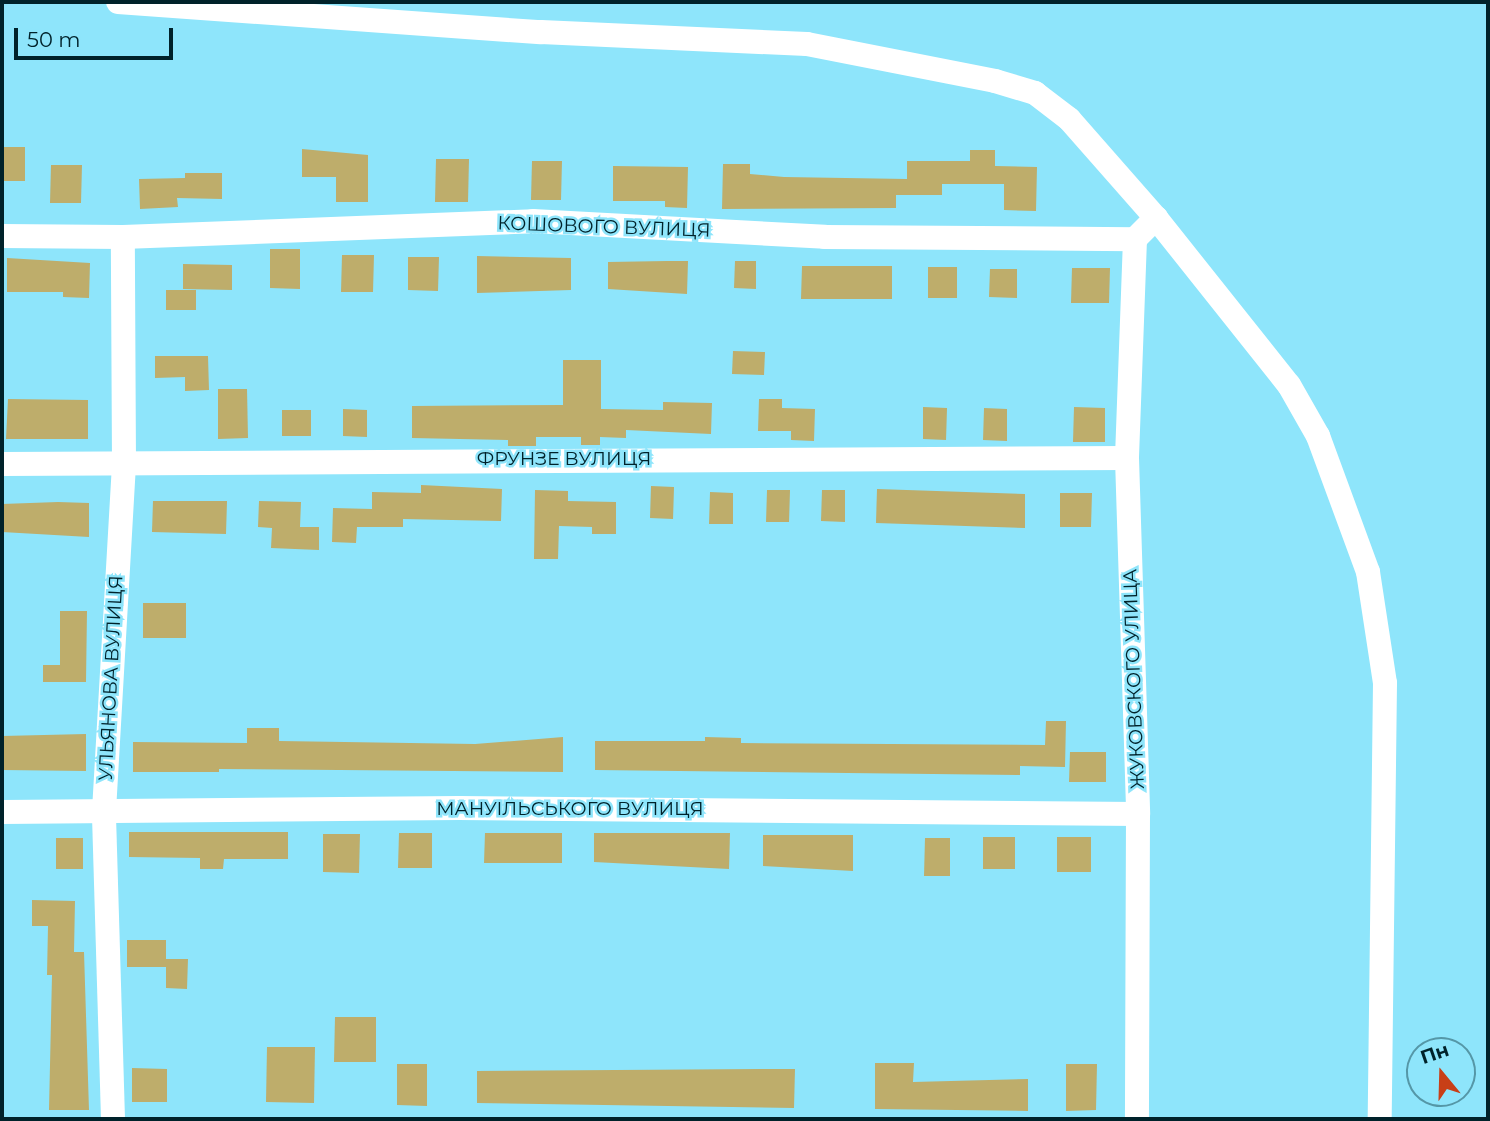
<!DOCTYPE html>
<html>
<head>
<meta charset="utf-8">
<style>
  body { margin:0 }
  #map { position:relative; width:1490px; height:1121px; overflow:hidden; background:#8ee5fb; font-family:Montserrat,sans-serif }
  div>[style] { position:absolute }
  .building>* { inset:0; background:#bead6b }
  .minor>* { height:24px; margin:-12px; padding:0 12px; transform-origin:12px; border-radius:12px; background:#fff }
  span { translate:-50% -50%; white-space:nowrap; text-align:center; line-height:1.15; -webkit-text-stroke:5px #8ee5fb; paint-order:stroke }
  .street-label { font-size:19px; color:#00222a }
  .frame { position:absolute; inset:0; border:4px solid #00222a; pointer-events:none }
  .north { position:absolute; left:1406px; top:1037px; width:70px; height:70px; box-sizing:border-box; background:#8ee5fb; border:2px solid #5597a7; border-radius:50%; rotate:341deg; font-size:19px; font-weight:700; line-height:28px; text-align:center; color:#00222a }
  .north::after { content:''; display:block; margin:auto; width:24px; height:32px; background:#c83f17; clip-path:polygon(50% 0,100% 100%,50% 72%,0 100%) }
  .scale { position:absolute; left:14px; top:28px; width:159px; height:32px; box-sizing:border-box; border:4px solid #00222a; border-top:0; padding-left:9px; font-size:21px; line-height:24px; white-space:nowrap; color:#00222a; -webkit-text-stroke:5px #8ee5fb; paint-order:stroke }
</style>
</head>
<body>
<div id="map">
  <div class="building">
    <i style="clip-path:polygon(2px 147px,25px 147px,25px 181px,2px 181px)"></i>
    <i style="clip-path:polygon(302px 149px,368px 155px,368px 202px,336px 202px,336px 177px,302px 177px)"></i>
    <i style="clip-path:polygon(970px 150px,995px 150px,995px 166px,1037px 167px,1036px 211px,1004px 210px,1004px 184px,942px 184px,942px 195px,896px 195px,896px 208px,722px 209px,723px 164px,750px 164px,750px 174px,784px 177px,907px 179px,907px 161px,970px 161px)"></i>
    <i style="clip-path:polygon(436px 159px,469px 159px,468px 202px,435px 202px)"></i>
    <i style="clip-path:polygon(532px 161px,562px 161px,561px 200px,531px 200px)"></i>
    <i style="clip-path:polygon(51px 165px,82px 165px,81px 203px,50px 203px)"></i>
    <i style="clip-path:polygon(613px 166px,688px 167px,687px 208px,665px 207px,665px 201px,613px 201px)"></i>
    <i style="clip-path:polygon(185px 173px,222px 173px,222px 199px,177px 198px,178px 207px,140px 209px,139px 179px,185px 178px)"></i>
    <i style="clip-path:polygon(270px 249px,300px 249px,300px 289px,270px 288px)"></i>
    <i style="clip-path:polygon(342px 255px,374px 255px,373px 292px,341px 292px)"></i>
    <i style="clip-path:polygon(477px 256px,571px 258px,571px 290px,477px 293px)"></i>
    <i style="clip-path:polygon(408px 257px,439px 257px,438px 291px,408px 290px)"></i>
    <i style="clip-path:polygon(7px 258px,90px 263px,89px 298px,63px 297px,63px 292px,7px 292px)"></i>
    <i style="clip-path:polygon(667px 261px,688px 261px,687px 294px,608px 289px,608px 262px)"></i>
    <i style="clip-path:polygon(735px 261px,756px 261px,756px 289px,734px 288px)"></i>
    <i style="clip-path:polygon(183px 264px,232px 265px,232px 290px,183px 289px)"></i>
    <i style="clip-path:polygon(802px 266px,892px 266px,892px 299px,801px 299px)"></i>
    <i style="clip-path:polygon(928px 267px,957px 267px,957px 298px,928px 298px)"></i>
    <i style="clip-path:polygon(1072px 268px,1110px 268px,1109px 303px,1071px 303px)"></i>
    <i style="clip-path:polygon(990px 269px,1017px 269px,1017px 298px,989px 297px)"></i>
    <i style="clip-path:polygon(166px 290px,196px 290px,196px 310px,166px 310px)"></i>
    <i style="clip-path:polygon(733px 351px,765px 352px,764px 375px,732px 374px)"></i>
    <i style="clip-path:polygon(155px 356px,208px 356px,209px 390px,185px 391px,185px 377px,155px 378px)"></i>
    <i style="clip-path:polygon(563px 360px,601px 360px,601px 409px,663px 410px,663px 402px,712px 403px,711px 434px,626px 430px,626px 438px,600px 437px,600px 445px,581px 445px,581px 437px,536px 437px,536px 446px,508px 446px,508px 440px,412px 438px,412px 406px,563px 405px)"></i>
    <i style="clip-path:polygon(218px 389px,247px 389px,248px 438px,218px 439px)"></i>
    <i style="clip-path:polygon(8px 399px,88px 400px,88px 439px,6px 439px)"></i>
    <i style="clip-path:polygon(759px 399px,782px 399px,782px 408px,815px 409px,814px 441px,791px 440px,791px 431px,758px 431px)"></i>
    <i style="clip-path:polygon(923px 407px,947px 408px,946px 440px,923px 439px)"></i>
    <i style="clip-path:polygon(1074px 407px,1105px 408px,1105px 442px,1073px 442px)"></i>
    <i style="clip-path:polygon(984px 408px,1007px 409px,1007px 441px,983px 440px)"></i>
    <i style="clip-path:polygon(343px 409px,367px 410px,367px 437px,343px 436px)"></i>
    <i style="clip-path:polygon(282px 410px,311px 410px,311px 436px,282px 436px)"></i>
    <i style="clip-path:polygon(421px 485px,502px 489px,501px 521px,403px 519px,403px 527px,357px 527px,356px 543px,332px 542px,333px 508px,372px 509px,372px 492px,421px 493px)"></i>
    <i style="clip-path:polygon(651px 486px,674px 487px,673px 519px,650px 518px)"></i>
    <i style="clip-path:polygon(877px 489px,1025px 494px,1025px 528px,876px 523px)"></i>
    <i style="clip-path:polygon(535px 490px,568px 491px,568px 501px,616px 502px,616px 534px,592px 534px,592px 527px,559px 526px,558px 559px,534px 559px)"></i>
    <i style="clip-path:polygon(767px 490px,790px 490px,789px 522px,766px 522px)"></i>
    <i style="clip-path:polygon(822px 490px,845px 490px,845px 522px,821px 521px)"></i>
    <i style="clip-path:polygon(710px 492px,733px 493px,733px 524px,709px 524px)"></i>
    <i style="clip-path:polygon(1060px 493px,1092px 493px,1091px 527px,1060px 527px)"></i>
    <i style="clip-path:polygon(153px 501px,227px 501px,226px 534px,152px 532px)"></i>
    <i style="clip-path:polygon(259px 501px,301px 502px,300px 527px,319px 527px,319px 550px,271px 548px,272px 528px,258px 527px)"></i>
    <i style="clip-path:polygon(58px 502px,89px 503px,89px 537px,2px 532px,2px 504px)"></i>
    <i style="clip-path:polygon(143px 603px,186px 603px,186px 638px,143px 638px)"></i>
    <i style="clip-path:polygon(60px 611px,87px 611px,86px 682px,43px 682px,43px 665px,60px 665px)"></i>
    <i style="clip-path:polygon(1046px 721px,1066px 721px,1065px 767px,1020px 766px,1020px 775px,595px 770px,595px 741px,705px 741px,705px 737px,741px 738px,741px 743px,1045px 745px)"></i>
    <i style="clip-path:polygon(247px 728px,279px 728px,279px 741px,475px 744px,563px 737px,563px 772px,219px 769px,219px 772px,133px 772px,133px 742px,247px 743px)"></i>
    <i style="clip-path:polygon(86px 734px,86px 771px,2px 770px,2px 736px)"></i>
    <i style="clip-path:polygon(1070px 752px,1106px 752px,1106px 782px,1069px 782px)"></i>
    <i style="clip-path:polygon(129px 832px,288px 832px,288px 859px,224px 859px,223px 869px,200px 869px,200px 858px,129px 857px)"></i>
    <i style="clip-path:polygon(399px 833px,432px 833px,432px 868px,398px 868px)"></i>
    <i style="clip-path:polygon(485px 833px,562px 833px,562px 863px,484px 863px)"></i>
    <i style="clip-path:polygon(594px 833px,730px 833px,729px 869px,594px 862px)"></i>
    <i style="clip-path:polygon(323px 834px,360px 834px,359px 873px,323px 872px)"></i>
    <i style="clip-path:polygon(763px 835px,853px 835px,853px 871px,763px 866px)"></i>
    <i style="clip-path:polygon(983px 837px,1015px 837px,1015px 869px,983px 869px)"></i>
    <i style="clip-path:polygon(1057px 837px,1091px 837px,1091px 872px,1057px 872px)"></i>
    <i style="clip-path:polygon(56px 838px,83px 838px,83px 869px,56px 869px)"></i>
    <i style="clip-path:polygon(925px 838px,950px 838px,950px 876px,924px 876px)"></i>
    <i style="clip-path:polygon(32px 900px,75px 901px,74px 952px,84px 952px,89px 1110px,49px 1110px,52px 975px,47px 975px,48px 926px,32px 926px)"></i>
    <i style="clip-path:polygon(127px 940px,166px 940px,166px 959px,188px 959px,187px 989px,166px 988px,166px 967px,127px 967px)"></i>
    <i style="clip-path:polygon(335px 1017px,376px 1017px,376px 1062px,334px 1062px)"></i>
    <i style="clip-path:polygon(267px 1047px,315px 1047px,314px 1103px,266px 1102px)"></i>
    <i style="clip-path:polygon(875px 1063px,914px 1063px,913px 1082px,1028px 1079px,1028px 1111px,875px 1109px)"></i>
    <i style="clip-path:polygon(397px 1064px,427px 1064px,427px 1106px,397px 1105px)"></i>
    <i style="clip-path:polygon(1066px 1064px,1097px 1064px,1096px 1110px,1066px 1111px)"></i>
    <i style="clip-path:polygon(132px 1068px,167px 1069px,167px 1102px,132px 1102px)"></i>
    <i style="clip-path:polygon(760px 1069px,795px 1069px,794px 1108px,477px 1103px,477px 1071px)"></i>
  </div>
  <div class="minor">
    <i style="left:118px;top:2px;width:424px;rotate:4.1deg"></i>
    <i style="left:541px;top:32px;width:266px;rotate:2.6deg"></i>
    <i style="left:807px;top:44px;width:192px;rotate:11.1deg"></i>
    <i style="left:995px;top:81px;width:42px;rotate:16.7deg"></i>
    <i style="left:1035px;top:93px;width:43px;rotate:37.4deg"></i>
    <i style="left:1069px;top:119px;width:132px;rotate:48.7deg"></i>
    <i style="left:1156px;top:218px;width:213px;rotate:51.5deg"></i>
    <i style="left:1289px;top:385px;width:59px;rotate:60.4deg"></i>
    <i style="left:1318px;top:436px;width:145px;rotate:69.8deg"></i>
    <i style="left:1368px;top:572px;width:112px;rotate:81.3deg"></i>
    <i style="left:1385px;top:683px;width:436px;rotate:90.7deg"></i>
    <i style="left:2px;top:236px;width:121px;rotate:0.5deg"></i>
    <i style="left:123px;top:237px;width:410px;rotate:-2.2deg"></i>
    <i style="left:533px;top:221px;width:292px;rotate:3.1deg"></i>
    <i style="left:825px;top:237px;width:310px;rotate:0.4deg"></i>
    <i style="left:1135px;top:239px;width:30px;rotate:-45deg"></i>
    <i style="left:1135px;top:239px;width:219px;rotate:92.1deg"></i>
    <i style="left:1127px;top:458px;width:356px;rotate:88.2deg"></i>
    <i style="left:1138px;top:814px;width:305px;rotate:90.2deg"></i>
    <i style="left:2px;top:464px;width:1125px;rotate:-0.31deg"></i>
    <i style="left:2px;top:812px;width:457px;rotate:-0.5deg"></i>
    <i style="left:459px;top:808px;width:679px;rotate:0.51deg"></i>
    <i style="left:113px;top:1119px;width:308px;rotate:-91.7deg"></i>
    <i style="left:104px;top:811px;width:348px;rotate:-86.7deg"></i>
    <i style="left:124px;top:464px;width:227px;rotate:-90.3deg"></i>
  </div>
  <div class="street-label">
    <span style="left:604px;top:227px;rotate:2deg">КОШОВОГО ВУЛИЦЯ</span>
    <span style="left:564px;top:459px">ФРУНЗЕ ВУЛИЦЯ</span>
    <span style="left:111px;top:678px;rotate:-87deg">УЛЬЯНОВА ВУЛИЦЯ</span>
    <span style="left:1134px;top:679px;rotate:-92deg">ЖУКОВСКОГО УЛИЦА</span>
    <span style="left:570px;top:809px">МАНУІЛЬСЬКОГО ВУЛИЦЯ</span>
  </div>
  <div class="frame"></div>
  <div class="north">Пн</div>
  <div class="scale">50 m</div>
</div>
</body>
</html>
